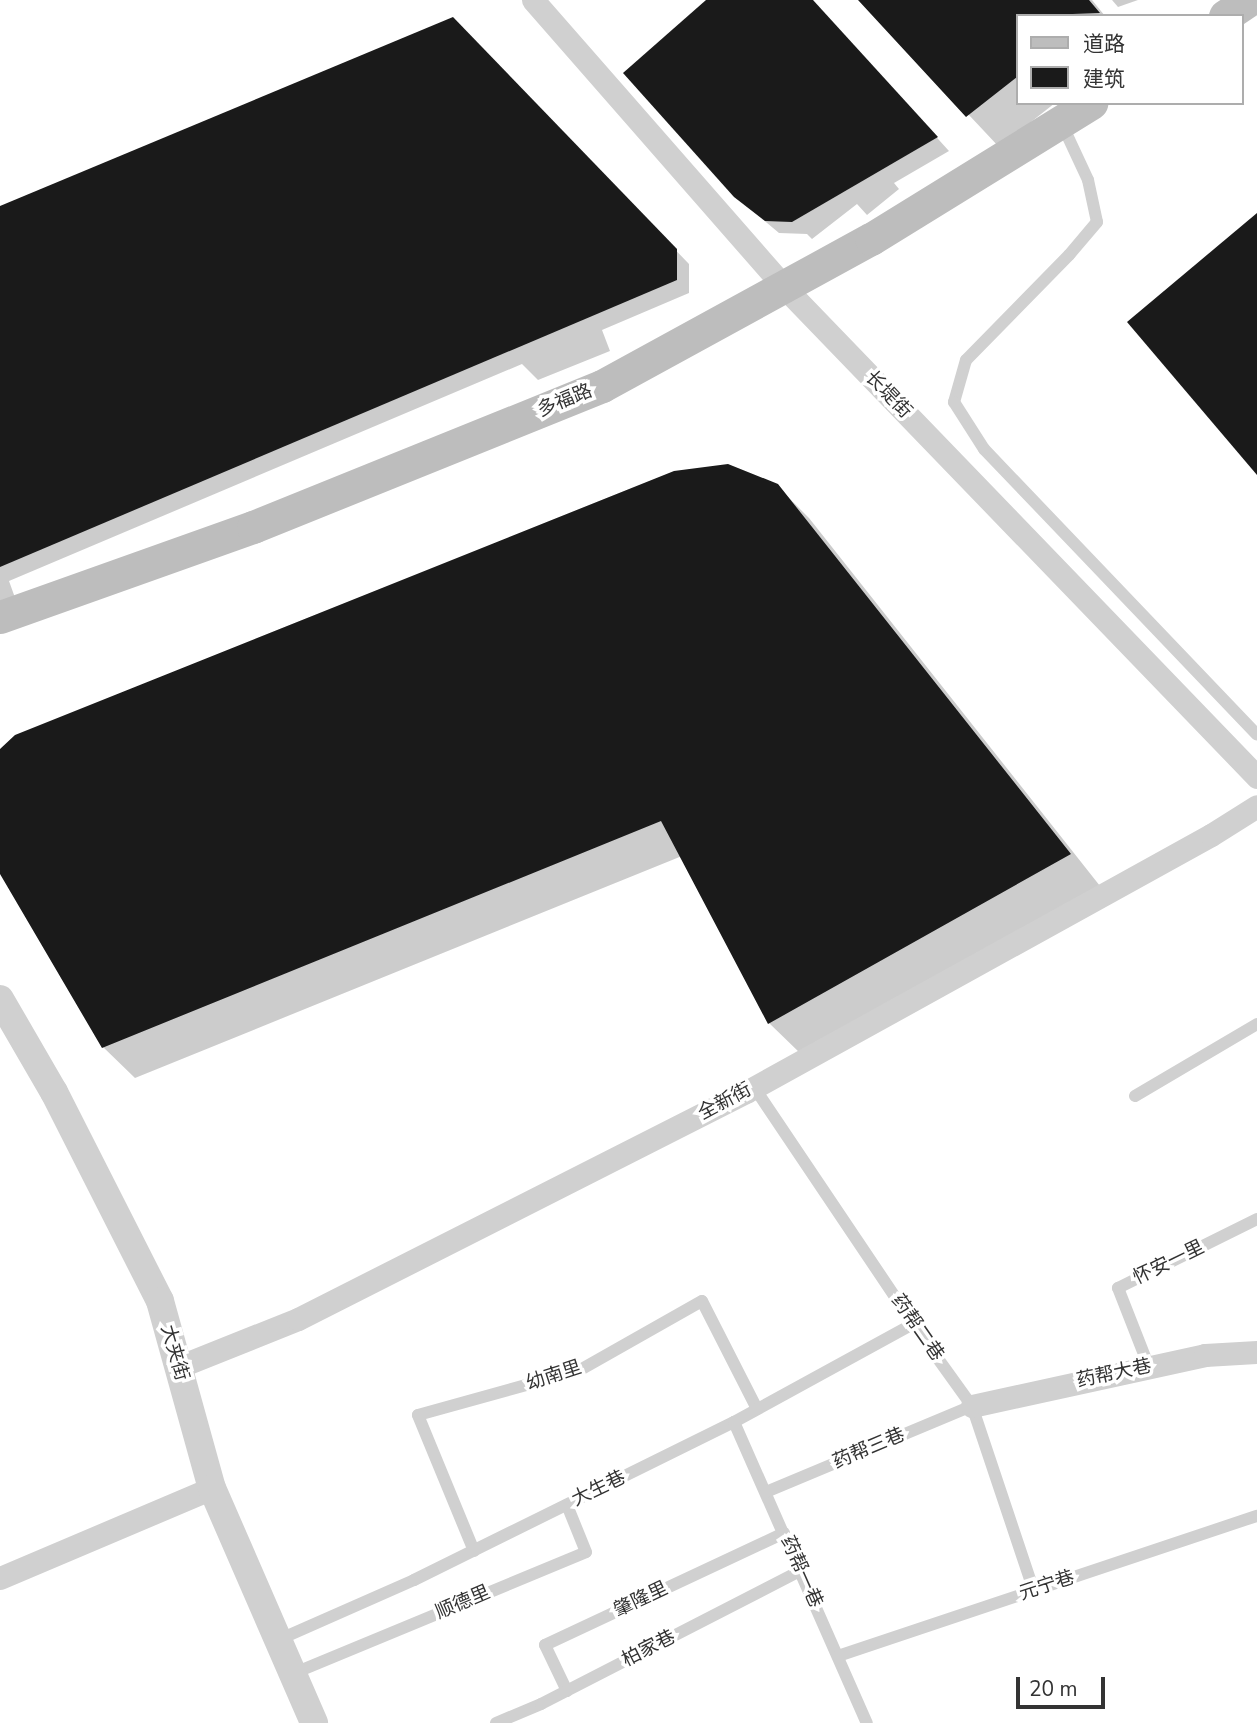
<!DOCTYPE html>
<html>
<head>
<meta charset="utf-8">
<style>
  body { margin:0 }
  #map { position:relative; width:1257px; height:1723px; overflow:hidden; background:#fff; font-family:"Nunito Sans","Noto Sans SC",sans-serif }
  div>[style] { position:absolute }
  .shadow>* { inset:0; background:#0003 }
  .building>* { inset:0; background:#1a1a1a }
  .service>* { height:12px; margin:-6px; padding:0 6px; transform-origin:6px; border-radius:6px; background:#d0d0d0 }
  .minor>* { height:23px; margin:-11.5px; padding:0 11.5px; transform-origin:11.5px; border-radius:11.5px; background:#d0d0d0 }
  .tertiary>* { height:28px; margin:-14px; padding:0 14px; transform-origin:14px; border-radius:14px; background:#d0d0d0 }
  .secondary>* { height:33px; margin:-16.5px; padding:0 16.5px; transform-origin:16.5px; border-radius:16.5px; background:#bdbdbd }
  span { translate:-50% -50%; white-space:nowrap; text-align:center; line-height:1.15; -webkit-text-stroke:7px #fff; paint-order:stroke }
  .street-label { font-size:19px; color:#333 }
  .legend { position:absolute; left:1016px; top:14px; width:228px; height:91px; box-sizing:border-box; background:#fff; border:2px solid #adadad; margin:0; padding:9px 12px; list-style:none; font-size:21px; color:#333 }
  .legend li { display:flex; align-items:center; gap:14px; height:35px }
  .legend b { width:35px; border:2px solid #adadad }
  .scale { position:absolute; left:1016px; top:1677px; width:89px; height:32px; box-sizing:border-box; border:4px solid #333; border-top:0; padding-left:9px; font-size:21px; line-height:24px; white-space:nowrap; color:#333; -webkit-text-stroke:5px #fff; paint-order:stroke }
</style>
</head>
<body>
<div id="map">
  <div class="shadow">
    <i style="clip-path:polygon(709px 0,812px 0,949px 151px,894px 183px,899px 189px,867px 215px,857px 204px,812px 239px,807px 234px,779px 233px,735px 196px)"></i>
    <i style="clip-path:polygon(861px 0,1092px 0,1105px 16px,1017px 16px,1017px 103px,1055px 103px,999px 147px)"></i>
    <i style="clip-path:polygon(1112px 0,1138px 0,1118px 7px)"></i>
    <i style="clip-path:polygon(453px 19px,689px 264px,689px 293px,602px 330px,610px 351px,538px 380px,522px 364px,9px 581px,18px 606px,0 613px,0 208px)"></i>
    <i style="clip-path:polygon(777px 486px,809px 518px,1100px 886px,801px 1054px,769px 1023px,682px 856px,135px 1078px,103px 1047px,0 871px,0 751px)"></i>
  </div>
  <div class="building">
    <i style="clip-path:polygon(706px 0,813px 0,938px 137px,792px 222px,765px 221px,734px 197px,623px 73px)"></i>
    <i style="clip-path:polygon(858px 0,1089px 0,1100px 13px,1017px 16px,1017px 77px,966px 117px)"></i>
    <i style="clip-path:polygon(453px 17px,677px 249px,677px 280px,0 567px,0 206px)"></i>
    <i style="clip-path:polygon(1257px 213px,1257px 475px,1127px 322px)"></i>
    <i style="clip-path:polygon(728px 464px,778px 484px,1071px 854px,768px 1024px,661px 821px,102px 1048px,0 874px,0 749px,15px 735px,674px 471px)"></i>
  </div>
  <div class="service">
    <i style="left:1061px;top:122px;width:64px;rotate:65deg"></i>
    <i style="left:1088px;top:180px;width:43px;rotate:77.9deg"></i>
    <i style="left:1097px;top:222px;width:43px;rotate:130.3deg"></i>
    <i style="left:1069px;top:255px;width:147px;rotate:134.4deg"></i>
    <i style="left:966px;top:360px;width:44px;rotate:105.9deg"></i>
    <i style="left:954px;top:402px;width:56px;rotate:57.4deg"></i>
    <i style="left:984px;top:449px;width:395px;rotate:46.3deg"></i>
    <i style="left:754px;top:1087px;width:285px;rotate:56.1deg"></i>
    <i style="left:913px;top:1324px;width:101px;rotate:54.3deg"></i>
    <i style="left:972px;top:1406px;width:195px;rotate:71.5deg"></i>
    <i style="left:1135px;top:1096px;width:142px;rotate:-30.5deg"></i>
    <i style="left:1149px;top:1367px;width:85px;rotate:-111.4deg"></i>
    <i style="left:1118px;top:1288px;width:155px;rotate:-26.4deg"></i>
    <i style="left:734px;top:1422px;width:329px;rotate:66.2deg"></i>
    <i style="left:766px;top:1492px;width:223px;rotate:-22.7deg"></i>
    <i style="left:474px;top:1551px;width:147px;rotate:-112.4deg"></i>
    <i style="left:418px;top:1415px;width:168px;rotate:-15.5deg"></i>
    <i style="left:580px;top:1370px;width:140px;rotate:-29.5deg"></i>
    <i style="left:702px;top:1301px;width:121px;rotate:63deg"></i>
    <i style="left:278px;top:1640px;width:149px;rotate:-23.8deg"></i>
    <i style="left:414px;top:1580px;width:357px;rotate:-26.3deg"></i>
    <i style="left:734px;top:1422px;width:204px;rotate:-28.7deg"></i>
    <i style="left:838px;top:1656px;width:442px;rotate:-18.5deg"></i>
    <i style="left:292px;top:1674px;width:318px;rotate:-22.5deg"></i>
    <i style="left:586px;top:1552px;width:51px;rotate:-112deg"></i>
    <i style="left:567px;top:1691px;width:51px;rotate:-115.6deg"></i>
    <i style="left:545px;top:1645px;width:264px;rotate:-25.1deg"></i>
    <i style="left:496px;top:1723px;width:49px;rotate:-22.9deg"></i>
    <i style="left:541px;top:1704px;width:291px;rotate:-27.2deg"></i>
  </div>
  <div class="minor">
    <i style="left:533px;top:0;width:381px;rotate:48.8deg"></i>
    <i style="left:784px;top:287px;width:681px;rotate:46.01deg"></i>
    <i style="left:178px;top:1367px;width:129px;rotate:-21.8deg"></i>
    <i style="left:298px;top:1319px;width:502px;rotate:-26.87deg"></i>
    <i style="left:746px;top:1092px;width:531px;rotate:-28.93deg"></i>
    <i style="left:1211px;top:835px;width:54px;rotate:-32.2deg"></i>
    <i style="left:972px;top:1406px;width:239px;rotate:-12.3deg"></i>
    <i style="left:1205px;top:1355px;width:52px;rotate:-3.3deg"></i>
    <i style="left:0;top:1578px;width:230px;rotate:-23deg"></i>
  </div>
  <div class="tertiary">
    <i style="left:0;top:999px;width:108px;rotate:59.9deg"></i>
    <i style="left:54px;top:1092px;width:234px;rotate:63.1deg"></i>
    <i style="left:160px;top:1301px;width:194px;rotate:74.5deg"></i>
    <i style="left:212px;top:1488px;width:256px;rotate:66.5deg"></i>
  </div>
  <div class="secondary">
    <i style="left:1225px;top:16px;width:29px;rotate:-34deg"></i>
    <i style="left:0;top:617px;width:269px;rotate:-19.6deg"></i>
    <i style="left:253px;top:527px;width:376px;rotate:-22deg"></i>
    <i style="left:602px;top:386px;width:307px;rotate:-28.7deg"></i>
    <i style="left:871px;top:239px;width:259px;rotate:-31.7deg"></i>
  </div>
  <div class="street-label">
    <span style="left:888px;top:395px;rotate:46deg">长堤街</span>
    <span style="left:565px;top:401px;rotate:-22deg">多福路</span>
    <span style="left:725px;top:1102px;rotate:-28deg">全新街</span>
    <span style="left:1169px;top:1263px;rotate:-26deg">怀安一里</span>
    <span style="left:917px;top:1328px;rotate:55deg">药帮二巷</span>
    <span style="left:174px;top:1353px;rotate:74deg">大夹街</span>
    <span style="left:1114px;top:1374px;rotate:-12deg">药帮大巷</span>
    <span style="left:554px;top:1376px;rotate:-18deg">幼南里</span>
    <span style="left:869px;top:1449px;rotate:-23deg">药帮三巷</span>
    <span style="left:599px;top:1489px;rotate:-26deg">大生巷</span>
    <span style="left:801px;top:1572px;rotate:66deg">药帮一巷</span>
    <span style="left:1047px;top:1586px;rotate:-18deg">元宁巷</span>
    <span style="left:641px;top:1600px;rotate:-25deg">肇隆里</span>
    <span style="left:463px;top:1603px;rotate:-23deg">顺德里</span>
    <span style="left:649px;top:1649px;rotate:-27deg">柏家巷</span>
  </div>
  <ul class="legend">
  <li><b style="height:9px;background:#bdbdbd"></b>道路</li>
  <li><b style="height:19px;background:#1a1a1a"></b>建筑</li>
  </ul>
  <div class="scale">20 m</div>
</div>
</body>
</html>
